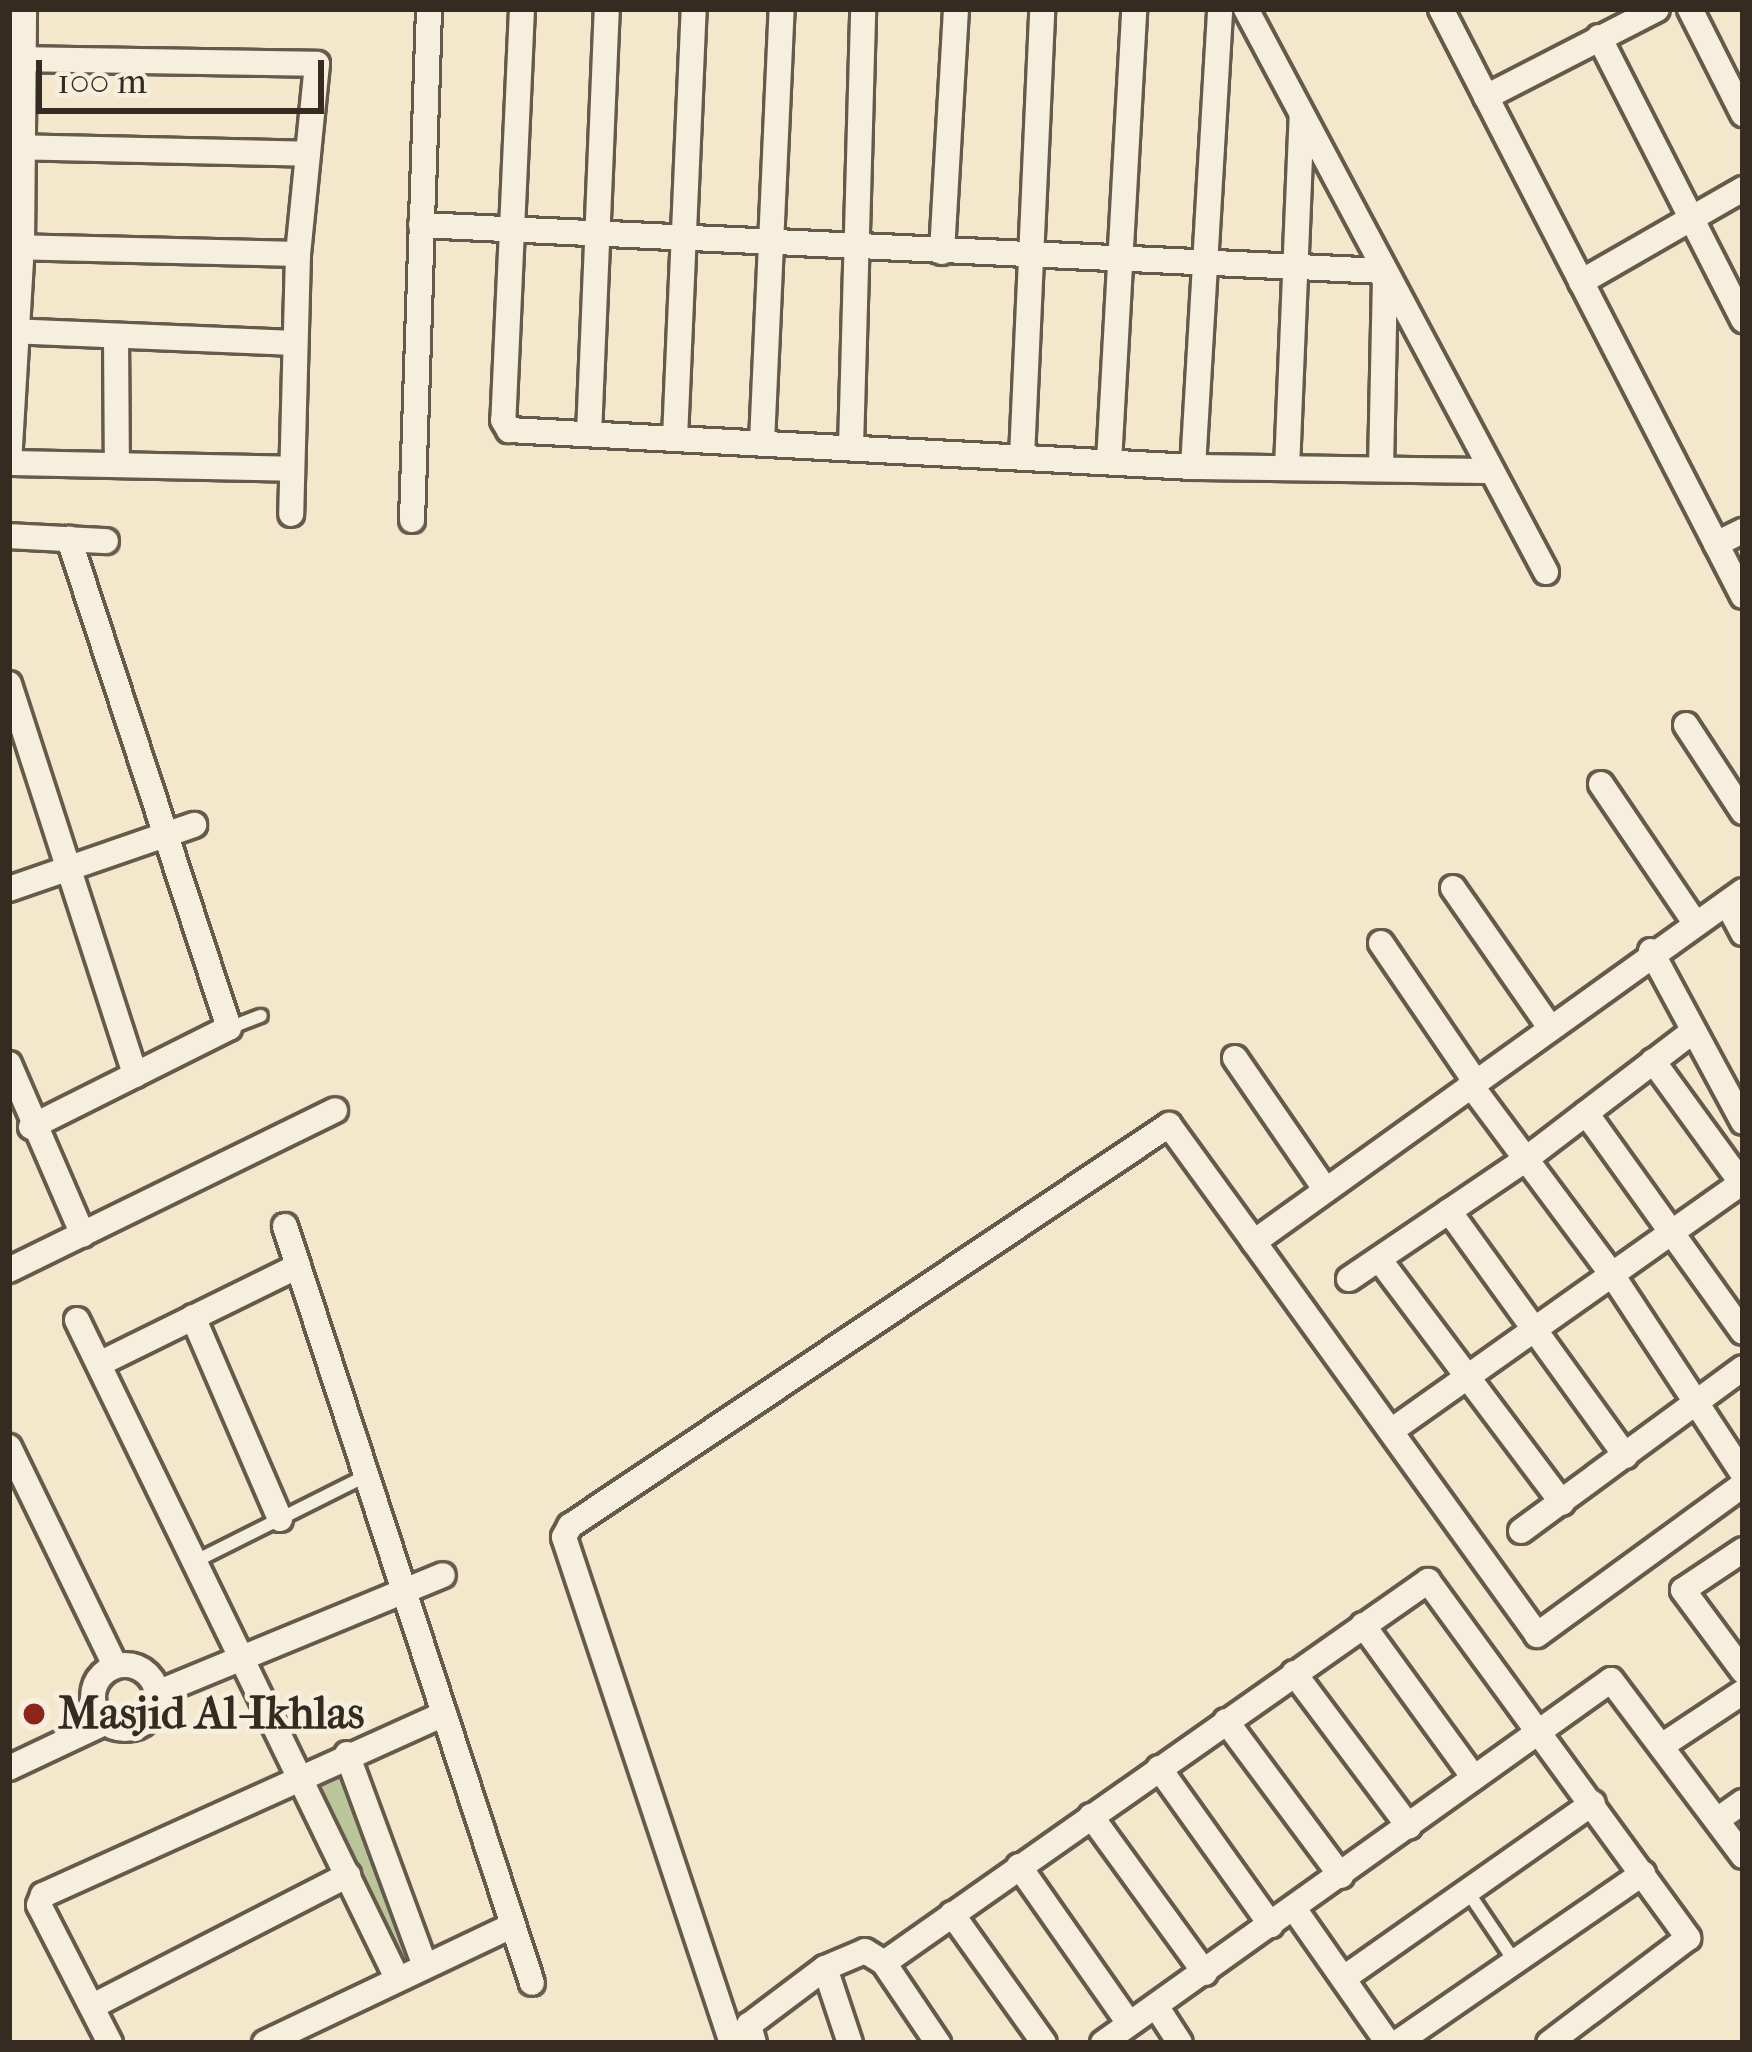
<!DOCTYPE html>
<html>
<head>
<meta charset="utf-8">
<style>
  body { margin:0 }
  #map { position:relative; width:1752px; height:2052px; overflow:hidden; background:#f3e7cc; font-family:"IM FELL French Canon",serif }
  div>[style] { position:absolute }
  .green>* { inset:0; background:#bac599 }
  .roads { filter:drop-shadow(3px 0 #655a4b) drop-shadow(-3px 0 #655a4b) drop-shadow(0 3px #655a4b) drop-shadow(0 -3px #655a4b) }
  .lane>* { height:12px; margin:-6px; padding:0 6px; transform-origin:6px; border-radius:6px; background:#f7efde }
  .street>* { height:24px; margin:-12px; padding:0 12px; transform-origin:12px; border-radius:12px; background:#f7efde }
  .street>.ring { margin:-12px; padding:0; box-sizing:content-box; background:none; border:24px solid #f7efde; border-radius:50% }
  .dots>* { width:33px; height:33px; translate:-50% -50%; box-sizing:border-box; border:6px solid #f7efde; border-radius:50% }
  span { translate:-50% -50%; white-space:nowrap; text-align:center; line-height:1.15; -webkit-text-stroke:10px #f7efde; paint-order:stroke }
  .poi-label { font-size:45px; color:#362b20; font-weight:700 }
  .left { translate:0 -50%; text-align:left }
  .frame { position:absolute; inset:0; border:12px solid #362b20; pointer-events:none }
  .scale { position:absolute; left:36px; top:60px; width:288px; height:54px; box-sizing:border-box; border:6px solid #362b20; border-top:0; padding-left:15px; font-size:36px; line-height:42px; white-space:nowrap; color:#362b20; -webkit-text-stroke:9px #f7efde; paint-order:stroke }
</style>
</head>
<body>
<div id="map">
  <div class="green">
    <i style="clip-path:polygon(340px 1763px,411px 1960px,400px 1966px,309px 1777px)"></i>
  </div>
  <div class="roads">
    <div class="lane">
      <i style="left:229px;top:1028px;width:34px;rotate:-21deg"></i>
      <i style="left:196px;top:1561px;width:190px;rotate:-26.6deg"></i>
      <i style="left:1468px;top:1892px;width:84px;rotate:56.1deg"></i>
    </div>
    <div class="street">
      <i style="left:522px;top:9px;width:411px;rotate:92.6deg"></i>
      <i style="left:503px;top:420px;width:12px;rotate:59deg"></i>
      <i style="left:509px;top:430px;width:685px;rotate:3.1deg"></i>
      <i style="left:1193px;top:467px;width:298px;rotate:0.8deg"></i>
      <i style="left:1246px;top:9px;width:638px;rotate:61.95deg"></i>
      <i style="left:1441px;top:9px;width:660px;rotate:62.78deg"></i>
      <i style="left:1690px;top:9px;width:118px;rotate:63.2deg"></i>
      <i style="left:1599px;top:37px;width:318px;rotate:63deg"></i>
      <i style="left:9px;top:59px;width:308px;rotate:0.9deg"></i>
      <i style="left:317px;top:64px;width:191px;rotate:95.7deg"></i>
      <i style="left:298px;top:254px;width:260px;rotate:91.5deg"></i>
      <i style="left:1486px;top:97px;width:192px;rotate:-27.2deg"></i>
      <i style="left:10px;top:147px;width:298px;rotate:1.3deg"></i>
      <i style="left:421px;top:225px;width:961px;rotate:2.74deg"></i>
      <i style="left:11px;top:247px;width:287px;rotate:1.4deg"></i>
      <i style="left:942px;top:252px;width:243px;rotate:-86.7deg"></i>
      <i style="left:1581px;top:282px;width:187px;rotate:-29.9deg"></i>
      <i style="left:9px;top:331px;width:286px;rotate:2.4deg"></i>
      <i style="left:116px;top:336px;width:128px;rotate:89.6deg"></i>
      <i style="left:589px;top:434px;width:425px;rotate:-87.6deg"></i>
      <i style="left:675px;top:438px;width:429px;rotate:-87.5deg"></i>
      <i style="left:762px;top:442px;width:433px;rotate:-87.4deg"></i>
      <i style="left:851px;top:447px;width:438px;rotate:-88.4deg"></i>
      <i style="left:1022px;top:457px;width:448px;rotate:-87.4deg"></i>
      <i style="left:1109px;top:462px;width:454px;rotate:-86.8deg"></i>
      <i style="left:9px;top:463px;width:216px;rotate:-86.6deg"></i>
      <i style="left:22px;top:247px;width:238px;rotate:-89.5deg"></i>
      <i style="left:12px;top:463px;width:280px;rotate:1.2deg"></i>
      <i style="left:1193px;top:467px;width:459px;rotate:-86.6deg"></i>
      <i style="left:1287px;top:467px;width:351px;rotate:-87.6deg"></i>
      <i style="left:1381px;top:468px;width:186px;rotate:-88.8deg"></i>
      <i style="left:412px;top:520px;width:511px;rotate:-88.09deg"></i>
      <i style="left:9px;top:536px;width:97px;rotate:3deg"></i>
      <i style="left:1716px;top:544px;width:30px;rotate:-26deg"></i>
      <i style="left:9px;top:684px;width:411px;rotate:72.1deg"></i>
      <i style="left:1686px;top:725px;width:104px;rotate:56.8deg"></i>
      <i style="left:1601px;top:784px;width:168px;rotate:55.9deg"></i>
      <i style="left:1453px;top:888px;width:168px;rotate:55.2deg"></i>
      <i style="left:9px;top:889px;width:196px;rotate:-19.1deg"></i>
      <i style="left:1743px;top:891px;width:602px;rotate:144.33deg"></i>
      <i style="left:1254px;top:1242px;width:484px;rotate:54.2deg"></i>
      <i style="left:1537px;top:1635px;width:255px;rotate:-36.1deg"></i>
      <i style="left:1727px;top:903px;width:34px;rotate:62deg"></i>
      <i style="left:1381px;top:943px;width:166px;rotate:55.8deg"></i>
      <i style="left:1651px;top:951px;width:194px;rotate:61.7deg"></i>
      <i style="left:1235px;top:1058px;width:159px;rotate:55.5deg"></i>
      <i style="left:1653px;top:1061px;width:153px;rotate:54deg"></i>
      <i style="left:9px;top:1064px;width:186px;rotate:66.6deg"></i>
      <i style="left:1470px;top:1084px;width:239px;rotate:53.3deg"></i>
      <i style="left:1613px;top:1276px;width:237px;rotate:56.7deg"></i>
      <i style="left:1586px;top:1113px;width:269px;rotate:54.4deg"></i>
      <i style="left:31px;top:1127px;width:221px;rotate:-26.6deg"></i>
      <i style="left:229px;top:1028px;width:515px;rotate:-108.12deg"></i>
      <i style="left:1449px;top:1211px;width:302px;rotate:54.2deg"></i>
      <i style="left:285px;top:1226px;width:796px;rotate:71.93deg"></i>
      <i style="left:1379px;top:1259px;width:305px;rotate:53.1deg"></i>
      <i style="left:9px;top:1270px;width:363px;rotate:-26.1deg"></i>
      <i style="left:1349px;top:1279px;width:214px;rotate:-34.1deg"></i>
      <i style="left:1526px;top:1159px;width:209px;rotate:-37.4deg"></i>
      <i style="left:193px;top:1317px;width:220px;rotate:66.7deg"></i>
      <i style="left:77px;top:1320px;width:732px;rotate:64.07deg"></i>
      <i style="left:99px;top:1364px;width:222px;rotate:-26.2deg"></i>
      <i style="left:1391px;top:1431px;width:431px;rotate:-35.3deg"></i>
      <i style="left:9px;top:1447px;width:242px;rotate:64.1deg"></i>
      <i style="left:1521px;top:1531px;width:275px;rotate:-36.3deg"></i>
      <i style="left:1743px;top:1550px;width:72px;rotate:146.3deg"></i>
      <i style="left:1683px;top:1590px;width:101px;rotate:53.5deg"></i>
      <i style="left:1363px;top:1625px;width:189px;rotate:54deg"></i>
      <i class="ring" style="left:93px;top:1665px;width:40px;height:40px"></i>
      <i style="left:1294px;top:1673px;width:192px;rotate:53.2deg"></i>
      <i style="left:157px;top:1693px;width:309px;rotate:-22.4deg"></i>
      <i style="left:1226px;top:1721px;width:193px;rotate:53.4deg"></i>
      <i style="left:1663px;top:1745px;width:96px;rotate:-33.5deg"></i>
      <i style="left:347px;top:1754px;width:226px;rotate:69.8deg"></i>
      <i style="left:9px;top:1768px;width:105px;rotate:-25.3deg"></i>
      <i style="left:1159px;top:1768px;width:193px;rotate:54.5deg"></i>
      <i style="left:1091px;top:1816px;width:194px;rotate:54deg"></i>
      <i style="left:1717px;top:1820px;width:32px;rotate:-35deg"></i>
      <i style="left:1019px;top:1866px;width:192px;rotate:55deg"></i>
      <i style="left:1295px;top:1910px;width:162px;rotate:55deg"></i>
      <i style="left:952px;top:1914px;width:158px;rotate:54.5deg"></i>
      <i style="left:884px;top:1963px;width:97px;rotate:56deg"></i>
      <i style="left:825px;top:1968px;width:79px;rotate:71.6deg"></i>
      <i style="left:1344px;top:1978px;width:304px;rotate:-35.1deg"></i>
      <i style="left:93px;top:2006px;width:287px;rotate:-27.2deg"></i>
      <i style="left:1158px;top:2009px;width:40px;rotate:57.1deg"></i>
      <i style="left:110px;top:2043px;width:155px;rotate:-117.2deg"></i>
      <i style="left:39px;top:1905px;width:11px;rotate:-68deg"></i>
      <i style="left:43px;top:1895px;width:440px;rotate:-24.3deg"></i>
      <i style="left:265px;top:2043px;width:272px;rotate:-25.4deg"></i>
      <i style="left:732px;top:2043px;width:533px;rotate:-108.37deg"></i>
      <i style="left:564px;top:1537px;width:13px;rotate:-61deg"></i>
      <i style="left:570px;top:1526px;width:721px;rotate:-33.8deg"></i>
      <i style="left:1169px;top:1125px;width:145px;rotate:54deg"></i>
      <i style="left:754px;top:2043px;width:19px;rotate:-106deg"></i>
      <i style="left:749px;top:2025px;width:95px;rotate:-36.9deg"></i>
      <i style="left:825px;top:1968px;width:43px;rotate:-23deg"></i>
      <i style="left:865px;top:1951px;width:22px;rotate:32deg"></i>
      <i style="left:884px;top:1963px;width:665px;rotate:-35.08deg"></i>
      <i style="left:1428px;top:1581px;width:442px;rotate:53.9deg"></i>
      <i style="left:1688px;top:1938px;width:174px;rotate:142.9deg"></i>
      <i style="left:1103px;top:2043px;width:624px;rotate:-35.55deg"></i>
      <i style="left:1611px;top:1680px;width:220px;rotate:53.1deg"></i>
      <i style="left:1397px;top:2043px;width:299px;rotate:-34.6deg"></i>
    </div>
  </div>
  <div class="dots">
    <i style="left:34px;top:1714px;background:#8f2418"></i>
  </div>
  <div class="poi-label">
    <span class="left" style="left:58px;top:1714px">Masjid Al-Ikhlas</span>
  </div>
  <div class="frame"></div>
  <div class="scale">100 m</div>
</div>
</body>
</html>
